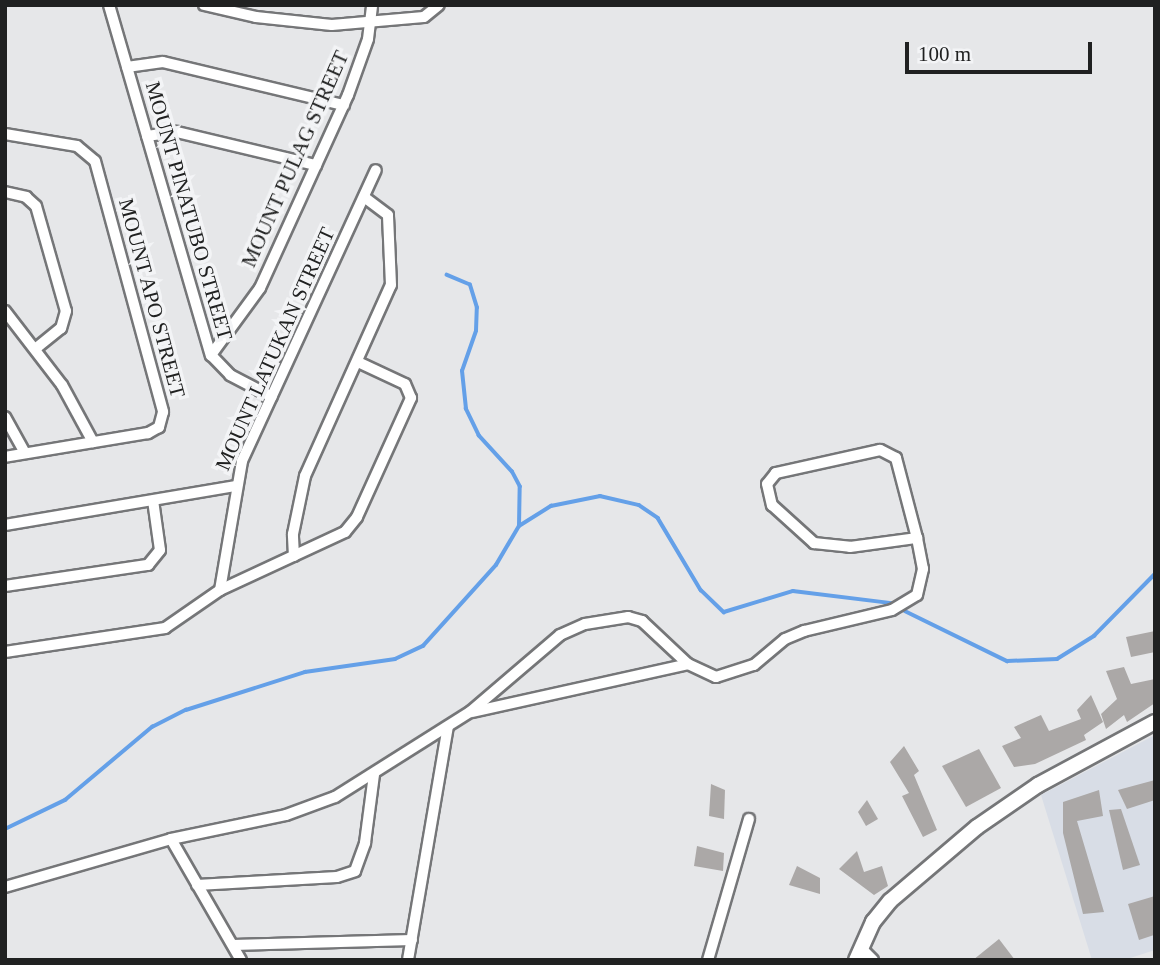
<!DOCTYPE html>
<html>
<head>
<meta charset="utf-8">
<style>
  body { margin:0 }
  #map { position:relative; width:1160px; height:965px; overflow:hidden; background:#e6e7e9; font-family:Georgia,serif }
  div>[style] { position:absolute }
  .built>* { inset:0; background:#d8dde6 }
  .stream>* { height:3.5px; margin:-1.75px; padding:0 1.75px; transform-origin:1.75px; border-radius:1.75px; background:#64a0e8 }
  .building>* { inset:0; background:#aba8a7 }
  .roads { filter:drop-shadow(2px 0 #757678) drop-shadow(-2px 0 #757678) drop-shadow(0 2px #757678) drop-shadow(0 -2px #757678) }
  .street>* { height:10px; margin:-5px; padding:0 5px; transform-origin:5px; border-radius:5px; background:#fff }
  .secondary>* { height:14px; margin:-7px; padding:0 7px; transform-origin:7px; border-radius:7px; background:#fff }
  span { translate:-50% -50%; white-space:nowrap; text-align:center; line-height:1.15; -webkit-text-stroke:7px #f3f4f6; paint-order:stroke }
  .street-label { font-size:21px; color:#202121 }
  .frame { position:absolute; inset:0; border:7px solid #202121; pointer-events:none }
  .scale { position:absolute; left:905px; top:42px; width:187px; height:32px; box-sizing:border-box; border:4px solid #202121; border-top:0; padding-left:9px; font-size:21px; line-height:24px; white-space:nowrap; color:#202121; -webkit-text-stroke:5px #f3f4f6; paint-order:stroke }
</style>
</head>
<body>
<div id="map">
  <div class="built">
    <i style="clip-path:polygon(1155px 735px,1155px 950px,1124px 960px,1092px 960px,1041px 795px)"></i>
  </div>
  <div class="stream">
    <i style="left:519px;top:526px;width:38px;rotate:-32deg"></i>
    <i style="left:551px;top:506px;width:50px;rotate:-11.5deg"></i>
    <i style="left:600px;top:496px;width:40px;rotate:13deg"></i>
    <i style="left:639px;top:505px;width:23px;rotate:34deg"></i>
    <i style="left:658px;top:518px;width:84px;rotate:59.2deg"></i>
    <i style="left:701px;top:590px;width:32px;rotate:44deg"></i>
    <i style="left:724px;top:612px;width:72px;rotate:-16.9deg"></i>
    <i style="left:793px;top:591px;width:99px;rotate:7deg"></i>
    <i style="left:905px;top:611px;width:114px;rotate:26.1deg"></i>
    <i style="left:1007px;top:661px;width:50px;rotate:-2.3deg"></i>
    <i style="left:1057px;top:659px;width:44px;rotate:-31.9deg"></i>
    <i style="left:1094px;top:636px;width:87px;rotate:-45.5deg"></i>
    <i style="left:5px;top:829px;width:67px;rotate:-25.8deg"></i>
    <i style="left:65px;top:800px;width:114px;rotate:-40deg"></i>
    <i style="left:152px;top:727px;width:38px;rotate:-27deg"></i>
    <i style="left:186px;top:710px;width:125px;rotate:-17.7deg"></i>
    <i style="left:305px;top:672px;width:91px;rotate:-8.2deg"></i>
    <i style="left:395px;top:659px;width:31px;rotate:-25deg"></i>
    <i style="left:423px;top:646px;width:109px;rotate:-48deg"></i>
    <i style="left:496px;top:565px;width:45px;rotate:-59.5deg"></i>
    <i style="left:519px;top:526px;width:39px;rotate:-89deg"></i>
    <i style="left:520px;top:487px;width:17px;rotate:-118deg"></i>
    <i style="left:512px;top:472px;width:49px;rotate:-132.5deg"></i>
    <i style="left:479px;top:436px;width:30px;rotate:-116deg"></i>
    <i style="left:466px;top:409px;width:38px;rotate:-96deg"></i>
    <i style="left:462px;top:371px;width:42px;rotate:-70.7deg"></i>
    <i style="left:476px;top:331px;width:23px;rotate:-88deg"></i>
    <i style="left:477px;top:308px;width:24px;rotate:-107deg"></i>
    <i style="left:470px;top:285px;width:25px;rotate:-157deg"></i>
  </div>
  <div class="building">
    <i style="clip-path:polygon(1155px 631px,1155px 652px,1131px 657px,1126px 637px)"></i>
    <i style="clip-path:polygon(1124px 667px,1131px 684px,1155px 679px,1155px 703px,1127px 722px,1124px 715px,1106px 729px,1101px 714px,1117px 699px,1106px 671px)"></i>
    <i style="clip-path:polygon(1091px 695px,1103px 722px,1084px 735px,1086px 740px,1035px 764px,1014px 767px,1002px 746px,1021px 738px,1014px 727px,1041px 715px,1049px 731px,1081px 719px,1077px 710px)"></i>
    <i style="clip-path:polygon(904px 746px,919px 771px,914px 775px,937px 830px,923px 837px,902px 796px,909px 793px,890px 762px)"></i>
    <i style="clip-path:polygon(979px 749px,1001px 788px,966px 807px,942px 766px)"></i>
    <i style="clip-path:polygon(1155px 780px,1155px 800px,1127px 809px,1118px 790px)"></i>
    <i style="clip-path:polygon(711px 784px,725px 790px,724px 819px,709px 816px)"></i>
    <i style="clip-path:polygon(1099px 790px,1103px 816px,1077px 821px,1104px 912px,1083px 914px,1063px 833px,1063px 802px)"></i>
    <i style="clip-path:polygon(867px 800px,878px 819px,866px 826px,858px 812px)"></i>
    <i style="clip-path:polygon(1121px 809px,1140px 865px,1123px 870px,1109px 810px)"></i>
    <i style="clip-path:polygon(697px 846px,724px 853px,723px 871px,694px 866px)"></i>
    <i style="clip-path:polygon(857px 851px,864px 872px,882px 866px,888px 886px,874px 895px,839px 869px)"></i>
    <i style="clip-path:polygon(797px 866px,820px 878px,820px 894px,789px 885px)"></i>
    <i style="clip-path:polygon(1155px 896px,1154px 935px,1139px 940px,1128px 904px)"></i>
    <i style="clip-path:polygon(999px 939px,1015px 960px,973px 960px)"></i>
  </div>
  <div class="roads">
    <div class="street">
      <i style="left:109px;top:5px;width:365px;rotate:73.8deg"></i>
      <i style="left:211px;top:355px;width:28px;rotate:46deg"></i>
      <i style="left:230px;top:375px;width:47px;rotate:27.6deg"></i>
      <i style="left:204px;top:5px;width:53px;rotate:13deg"></i>
      <i style="left:256px;top:17px;width:76px;rotate:6deg"></i>
      <i style="left:332px;top:25px;width:92px;rotate:-5deg"></i>
      <i style="left:424px;top:17px;width:19px;rotate:-39deg"></i>
      <i style="left:127px;top:67px;width:36px;rotate:-8deg"></i>
      <i style="left:163px;top:62px;width:186px;rotate:13.4deg"></i>
      <i style="left:5px;top:134px;width:73px;rotate:9.5deg"></i>
      <i style="left:77px;top:146px;width:23px;rotate:40deg"></i>
      <i style="left:95px;top:161px;width:260px;rotate:74.8deg"></i>
      <i style="left:163px;top:412px;width:16px;rotate:105deg"></i>
      <i style="left:159px;top:427px;width:13px;rotate:151deg"></i>
      <i style="left:148px;top:433px;width:145px;rotate:170.5deg"></i>
      <i style="left:147px;top:136px;width:30px;rotate:-8deg"></i>
      <i style="left:177px;top:132px;width:143px;rotate:13.4deg"></i>
      <i style="left:5px;top:192px;width:22px;rotate:13deg"></i>
      <i style="left:26px;top:197px;width:13px;rotate:42deg"></i>
      <i style="left:36px;top:206px;width:109px;rotate:74.1deg"></i>
      <i style="left:66px;top:311px;width:18px;rotate:106deg"></i>
      <i style="left:61px;top:328px;width:32px;rotate:141deg"></i>
      <i style="left:5px;top:311px;width:93px;rotate:52.4deg"></i>
      <i style="left:62px;top:385px;width:65px;rotate:61.5deg"></i>
      <i style="left:211px;top:355px;width:83px;rotate:-53.8deg"></i>
      <i style="left:260px;top:288px;width:212px;rotate:-65.5deg"></i>
      <i style="left:348px;top:95px;width:59px;rotate:-70.3deg"></i>
      <i style="left:368px;top:39px;width:34px;rotate:-83deg"></i>
      <i style="left:5px;top:417px;width:41px;rotate:60.9deg"></i>
      <i style="left:5px;top:525px;width:233px;rotate:-9.6deg"></i>
      <i style="left:294px;top:556px;width:22px;rotate:-93deg"></i>
      <i style="left:293px;top:534px;width:59px;rotate:-78.3deg"></i>
      <i style="left:305px;top:476px;width:209px;rotate:-65.8deg"></i>
      <i style="left:391px;top:285px;width:70px;rotate:-92.5deg"></i>
      <i style="left:388px;top:215px;width:30px;rotate:-143deg"></i>
      <i style="left:5px;top:586px;width:145px;rotate:-8.4deg"></i>
      <i style="left:148px;top:565px;width:19px;rotate:-51deg"></i>
      <i style="left:160px;top:550px;width:50px;rotate:-98deg"></i>
      <i style="left:220px;top:590px;width:131px;rotate:-80.3deg"></i>
      <i style="left:242px;top:461px;width:320px;rotate:-65.3deg"></i>
      <i style="left:5px;top:652px;width:162px;rotate:-8.5deg"></i>
      <i style="left:165px;top:628px;width:67px;rotate:-34.6deg"></i>
      <i style="left:220px;top:590px;width:138px;rotate:-24.9deg"></i>
      <i style="left:345px;top:532px;width:19px;rotate:-51deg"></i>
      <i style="left:357px;top:517px;width:131px;rotate:-65.6deg"></i>
      <i style="left:411px;top:398px;width:15px;rotate:-113deg"></i>
      <i style="left:405px;top:384px;width:52px;rotate:-154.9deg"></i>
      <i style="left:472px;top:712px;width:221px;rotate:-12.5deg"></i>
      <i style="left:171px;top:839px;width:140px;rotate:60deg"></i>
      <i style="left:197px;top:885px;width:140px;rotate:-3.3deg"></i>
      <i style="left:337px;top:877px;width:19px;rotate:-18deg"></i>
      <i style="left:355px;top:871px;width:30px;rotate:-70deg"></i>
      <i style="left:365px;top:843px;width:69px;rotate:-82.5deg"></i>
      <i style="left:5px;top:887px;width:173px;rotate:-16.1deg"></i>
      <i style="left:171px;top:839px;width:117px;rotate:-11.8deg"></i>
      <i style="left:286px;top:815px;width:52px;rotate:-20.2deg"></i>
      <i style="left:335px;top:797px;width:160px;rotate:-32.2deg"></i>
      <i style="left:470px;top:712px;width:118px;rotate:-40.5deg"></i>
      <i style="left:560px;top:635px;width:27px;rotate:-24deg"></i>
      <i style="left:585px;top:624px;width:44px;rotate:-9.2deg"></i>
      <i style="left:628px;top:617px;width:15px;rotate:16deg"></i>
      <i style="left:642px;top:621px;width:63px;rotate:43.1deg"></i>
      <i style="left:688px;top:664px;width:31px;rotate:25deg"></i>
      <i style="left:716px;top:677px;width:40px;rotate:-18deg"></i>
      <i style="left:754px;top:665px;width:40px;rotate:-40deg"></i>
      <i style="left:785px;top:639px;width:21px;rotate:-23deg"></i>
      <i style="left:804px;top:631px;width:90px;rotate:-13.4deg"></i>
      <i style="left:892px;top:610px;width:29px;rotate:-31deg"></i>
      <i style="left:917px;top:595px;width:27px;rotate:-77deg"></i>
      <i style="left:923px;top:569px;width:32px;rotate:-101deg"></i>
      <i style="left:917px;top:538px;width:83px;rotate:-104.7deg"></i>
      <i style="left:896px;top:458px;width:18px;rotate:-153deg"></i>
      <i style="left:880px;top:450px;width:107px;rotate:167.5deg"></i>
      <i style="left:776px;top:473px;width:14px;rotate:129deg"></i>
      <i style="left:767px;top:484px;width:22px;rotate:77deg"></i>
      <i style="left:772px;top:505px;width:57px;rotate:42.1deg"></i>
      <i style="left:814px;top:543px;width:36px;rotate:6deg"></i>
      <i style="left:850px;top:547px;width:68px;rotate:-7.7deg"></i>
      <i style="left:233px;top:945px;width:179px;rotate:-1.6deg"></i>
      <i style="left:861px;top:948px;width:17px;rotate:45deg"></i>
      <i style="left:408px;top:960px;width:236px;rotate:-80.3deg"></i>
      <i style="left:708px;top:960px;width:147px;rotate:-73.8deg"></i>
    </div>
    <div class="secondary">
      <i style="left:856px;top:960px;width:42px;rotate:-65.9deg"></i>
      <i style="left:873px;top:922px;width:27px;rotate:-51deg"></i>
      <i style="left:890px;top:901px;width:114px;rotate:-40.4deg"></i>
      <i style="left:977px;top:827px;width:74px;rotate:-34.5deg"></i>
      <i style="left:1038px;top:785px;width:133px;rotate:-28.3deg"></i>
    </div>
  </div>
  <div class="street-label">
    <span style="left:295px;top:159px;rotate:-66deg">MOUNT PULAG STREET</span>
    <span style="left:189px;top:211px;rotate:74deg">MOUNT PINATUBO STREET</span>
    <span style="left:152px;top:298px;rotate:75deg">MOUNT APO STREET</span>
    <span style="left:275px;top:349px;rotate:-66deg">MOUNT LATUKAN STREET</span>
  </div>
  <div class="frame"></div>
  <div class="scale">100 m</div>
</div>
</body>
</html>
